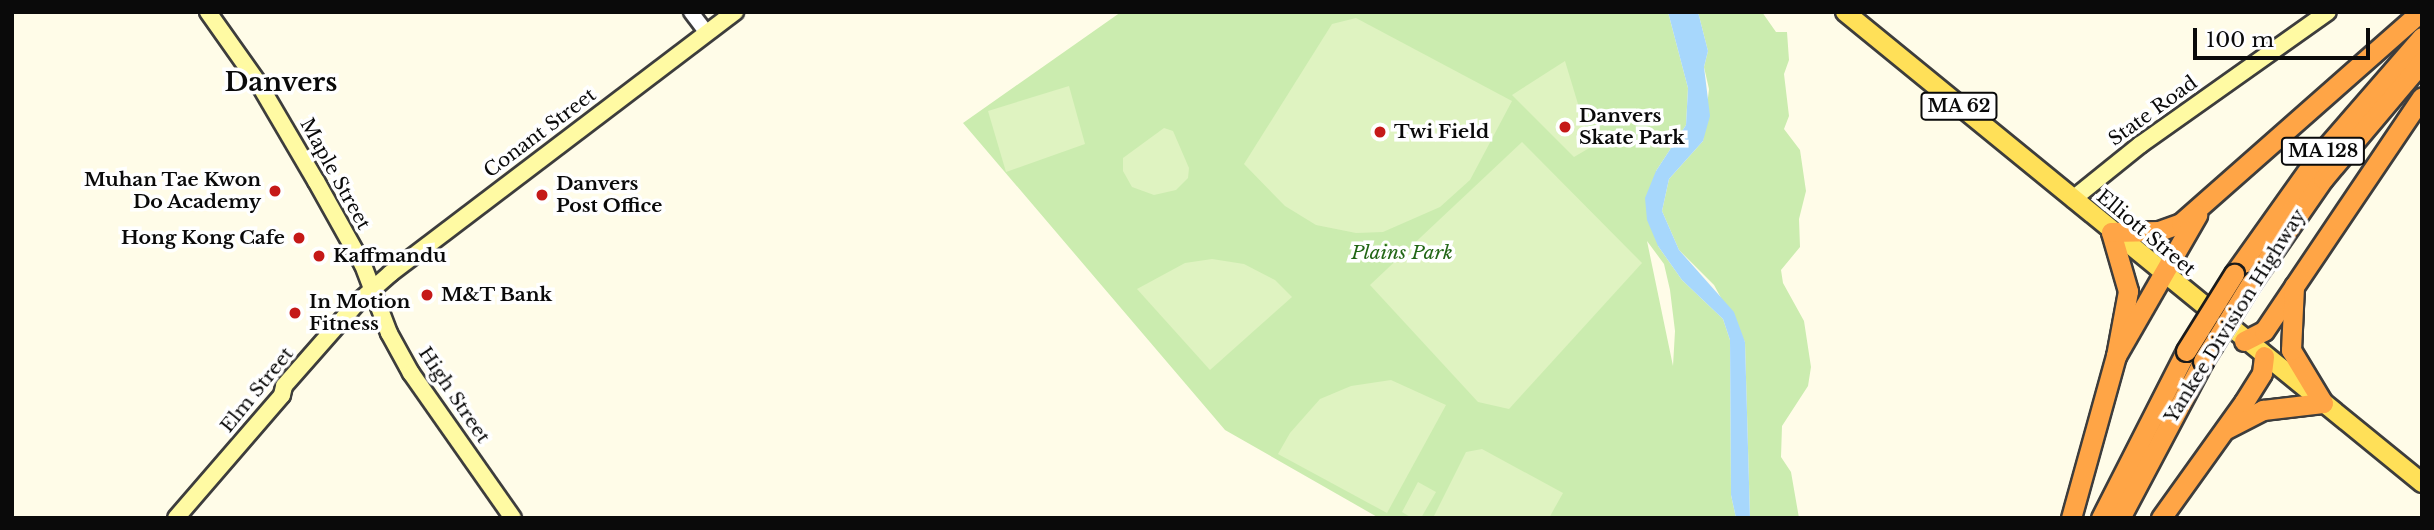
<!DOCTYPE html>
<html>
<head>
<meta charset="utf-8">
<style>
  body { margin:0 }
  #map { position:relative; width:2434px; height:530px; overflow:hidden; background:#fffce8; font-family:"Libre Baskerville",serif }
  div>[style] { position:absolute }
  .green>* { inset:0; background:#cbecaf }
  .pitch>* { inset:0; background:#dff3c1 }
  .water>* { inset:0; background:#a7d7fc }
  .roads { filter:drop-shadow(2px 0 #3d3d3d) drop-shadow(-2px 0 #3d3d3d) drop-shadow(0 2px #3d3d3d) drop-shadow(0 -2px #3d3d3d) }
  .tertiary>* { height:14px; margin:-7px; padding:0 7px; transform-origin:7px; border-radius:7px; background:#fff }
  .secondary>* { height:16px; margin:-8px; padding:0 8px; transform-origin:8px; border-radius:8px; background:#fffaa3 }
  .primary>* { height:18px; margin:-9px; padding:0 9px; transform-origin:9px; border-radius:9px; background:#ffe058 }
  .motorway>* { height:19px; margin:-9.5px; padding:0 9.5px; transform-origin:9.5px; border-radius:9.5px; background:#ffa546 }
  .bridges { filter:drop-shadow(2px 0 #1b1b1b) drop-shadow(-2px 0 #1b1b1b) drop-shadow(0 2px #1b1b1b) drop-shadow(0 -2px #1b1b1b) }
  .motorway-bridge>* { height:19px; margin:-9.5px; padding:0 9.5px; transform-origin:9.5px; border-radius:9.5px; background:#ffa546 }
  .dots>* { width:19px; height:19px; translate:-50% -50%; box-sizing:border-box; border:4px solid #fff; border-radius:50% }
  span { translate:-50% -50%; white-space:nowrap; text-align:center; line-height:1.15; -webkit-text-stroke:7px #fff; paint-order:stroke }
  .shield-label span { padding:2px 5px; background:#fff; border:2px solid; border-radius:5px; -webkit-text-stroke-width:0 }
  .shield-label { font-size:18px; color:#0a0a0a; font-weight:700 }
  .street-label { font-size:19px; color:#0a0a0a }
  .poi-label { font-size:19px; color:#0a0a0a; font-weight:700 }
  .left { translate:0 -50%; text-align:left }
  .right { translate:-100% -50%; text-align:right }
  .park-label { font-size:19px; color:#226616; font-style:italic }
  .district-label { font-size:26px; color:#0a0a0a; font-weight:700 }
  .frame { position:absolute; inset:0; border:14px solid #0a0a0a; pointer-events:none }
  .scale { position:absolute; left:2193px; top:28px; width:177px; height:32px; box-sizing:border-box; border:4px solid #0a0a0a; border-top:0; padding-left:9px; font-size:21px; line-height:24px; white-space:nowrap; color:#0a0a0a; -webkit-text-stroke:5px #fff; paint-order:stroke }
</style>
</head>
<body>
<div id="map">
  <div class="green">
    <i style="clip-path:polygon(evenodd,1121px 12px,1668px 12px,1688px 88px,1686px 125px,1656px 171px,1658px 246px,1682px 280px,1723px 319px,1730px 340px,1731px 495px,1736px 518px,1379px 518px,1225px 430px,963px 123px,1121px 12px,1647px 241px,1664px 264px,1670px 290px,1675px 331px,1673px 366px,1647px 241px)"></i>
    <i style="clip-path:polygon(1698px 12px,1762px 12px,1776px 32px,1787px 32px,1789px 60px,1784px 74px,1789px 116px,1784px 129px,1800px 150px,1806px 191px,1799px 219px,1800px 247px,1781px 270px,1783px 283px,1804px 321px,1811px 367px,1808px 386px,1782px 426px,1781px 457px,1791px 472px,1799px 518px,1750px 518px,1745px 342px,1714px 285px,1679px 250px,1662px 211px,1669px 179px,1703px 141px,1709px 89px,1704px 67px,1708px 51px)"></i>
  </div>
  <div class="pitch">
    <i style="clip-path:polygon(1356px 18px,1512px 101px,1470px 180px,1440px 207px,1383px 232px,1356px 233px,1316px 225px,1285px 206px,1244px 164px,1332px 24px)"></i>
    <i style="clip-path:polygon(1565px 61px,1591px 147px,1574px 157px,1512px 95px)"></i>
    <i style="clip-path:polygon(1069px 86px,1085px 144px,1006px 172px,988px 111px)"></i>
    <i style="clip-path:polygon(1164px 128px,1173px 131px,1189px 168px,1188px 178px,1176px 190px,1154px 195px,1132px 187px,1123px 171px,1123px 158px)"></i>
    <i style="clip-path:polygon(1522px 142px,1642px 263px,1509px 409px,1478px 402px,1370px 285px)"></i>
    <i style="clip-path:polygon(1212px 259px,1244px 264px,1275px 280px,1292px 297px,1210px 370px,1137px 289px,1185px 263px)"></i>
    <i style="clip-path:polygon(1391px 380px,1446px 405px,1387px 513px,1278px 454px,1290px 433px,1320px 399px,1351px 386px)"></i>
    <i style="clip-path:polygon(1482px 449px,1563px 493px,1549px 518px,1433px 518px,1466px 452px)"></i>
    <i style="clip-path:polygon(1418px 482px,1436px 492px,1421px 518px,1412px 518px,1402px 512px)"></i>
  </div>
  <div class="water">
    <i style="clip-path:polygon(1668px 12px,1698px 12px,1708px 51px,1704px 67px,1710px 116px,1703px 141px,1669px 179px,1662px 211px,1679px 250px,1734px 312px,1745px 342px,1750px 518px,1736px 518px,1731px 495px,1730px 340px,1723px 319px,1682px 280px,1658px 246px,1647px 220px,1645px 198px,1656px 171px,1686px 125px,1688px 88px)"></i>
  </div>
  <div class="roads">
    <div class="tertiary">
      <i style="left:691px;top:12px;width:26px;rotate:53deg"></i>
    </div>
    <div class="secondary">
      <i style="left:208px;top:12px;width:88px;rotate:54.7deg"></i>
      <i style="left:259px;top:84px;width:113px;rotate:59.6deg"></i>
      <i style="left:316px;top:181px;width:96px;rotate:60.8deg"></i>
      <i style="left:363px;top:265px;width:73px;rotate:69.1deg"></i>
      <i style="left:389px;top:333px;width:46px;rotate:61.2deg"></i>
      <i style="left:411px;top:373px;width:177px;rotate:54.9deg"></i>
      <i style="left:2073px;top:199px;width:86px;rotate:-38.9deg"></i>
      <i style="left:2140px;top:145px;width:230px;rotate:-35.3deg"></i>
      <i style="left:176px;top:518px;width:162px;rotate:-49.2deg"></i>
      <i style="left:282px;top:395px;width:9px;rotate:-77deg"></i>
      <i style="left:284px;top:386px;width:111px;rotate:-48.7deg"></i>
      <i style="left:357px;top:303px;width:45px;rotate:-41.4deg"></i>
      <i style="left:391px;top:273px;width:432px;rotate:-37.2deg"></i>
    </div>
    <div class="primary">
      <i style="left:1845px;top:12px;width:745px;rotate:39.22deg"></i>
    </div>
    <div class="motorway">
      <i style="left:2234px;top:274px;width:140px;rotate:-54.6deg"></i>
      <i style="left:2315px;top:160px;width:163px;rotate:-49deg"></i>
      <i style="left:2251px;top:283px;width:126px;rotate:-55.3deg"></i>
      <i style="left:2323px;top:179px;width:153px;rotate:-49.8deg"></i>
      <i style="left:2244px;top:341px;width:22px;rotate:-27deg"></i>
      <i style="left:2264px;top:331px;width:282px;rotate:-56deg"></i>
      <i style="left:2116px;top:356px;width:66px;rotate:-79.5deg"></i>
      <i style="left:2128px;top:291px;width:61px;rotate:-106.1deg"></i>
      <i style="left:2111px;top:232px;width:48px;rotate:-1.2deg"></i>
      <i style="left:2159px;top:231px;width:23px;rotate:-20deg"></i>
      <i style="left:2181px;top:223px;width:319px;rotate:-41.4deg"></i>
      <i style="left:2226px;top:429px;width:42px;rotate:-27.2deg"></i>
      <i style="left:2263px;top:410px;width:60px;rotate:-6.7deg"></i>
      <i style="left:2323px;top:403px;width:62px;rotate:-121.1deg"></i>
      <i style="left:2291px;top:350px;width:64px;rotate:-87.3deg"></i>
      <i style="left:2071px;top:518px;width:168px;rotate:-74.5deg"></i>
      <i style="left:2116px;top:356px;width:163px;rotate:-60.1deg"></i>
      <i style="left:2101px;top:518px;width:187px;rotate:-63deg"></i>
      <i style="left:2120px;top:518px;width:178px;rotate:-62.1deg"></i>
      <i style="left:2161px;top:518px;width:143px;rotate:-54.4deg"></i>
      <i style="left:2244px;top:402px;width:34px;rotate:-58deg"></i>
      <i style="left:2262px;top:373px;width:17px;rotate:-83deg"></i>
    </div>
  </div>
  <div class="bridges">
    <div class="motorway-bridge">
      <i style="left:2186px;top:351px;width:91px;rotate:-58.1deg"></i>
      <i style="left:2203px;top:361px;width:92px;rotate:-58.4deg"></i>
    </div>
  </div>
  <div class="dots">
    <i style="left:1565px;top:127px;background:#c51918"></i>
    <i style="left:1380px;top:132px;background:#c51918"></i>
    <i style="left:275px;top:191px;background:#c51918"></i>
    <i style="left:542px;top:195px;background:#c51918"></i>
    <i style="left:299px;top:238px;background:#c51918"></i>
    <i style="left:319px;top:256px;background:#c51918"></i>
    <i style="left:427px;top:295px;background:#c51918"></i>
    <i style="left:295px;top:313px;background:#c51918"></i>
  </div>
  <div class="shield-label">
    <span style="left:1959px;top:106px">MA 62</span>
    <span style="left:2323px;top:151px">MA 128</span>
  </div>
  <div class="street-label">
    <span style="left:2153px;top:111px;rotate:-36deg">State Road</span>
    <span style="left:540px;top:133px;rotate:-37deg">Conant Street</span>
    <span style="left:335px;top:174px;rotate:61deg">Maple Street</span>
    <span style="left:2146px;top:233px;rotate:40deg">Elliott Street</span>
    <span style="left:2235px;top:316px;rotate:-58deg">Yankee Division Highway</span>
    <span style="left:257px;top:390px;rotate:-51deg">Elm Street</span>
    <span style="left:454px;top:395px;rotate:56deg">High Street</span>
  </div>
  <div class="poi-label">
    <span class="left" style="left:1579px;top:127px">Danvers<br>Skate Park</span>
    <span class="left" style="left:1394px;top:132px">Twi Field</span>
    <span class="right" style="left:261px;top:191px">Muhan Tae Kwon<br>Do Academy</span>
    <span class="left" style="left:556px;top:195px">Danvers<br>Post Office</span>
    <span class="right" style="left:285px;top:238px">Hong Kong Cafe</span>
    <span class="left" style="left:333px;top:256px">Kaffmandu</span>
    <span class="left" style="left:441px;top:295px">M&amp;T Bank</span>
    <span class="left" style="left:309px;top:313px">In Motion<br>Fitness</span>
  </div>
  <div class="park-label">
    <span style="left:1402px;top:253px">Plains Park</span>
  </div>
  <div class="district-label">
    <span style="left:281px;top:83px">Danvers</span>
  </div>
  <div class="frame"></div>
  <div class="scale">100 m</div>
</div>
</body>
</html>
